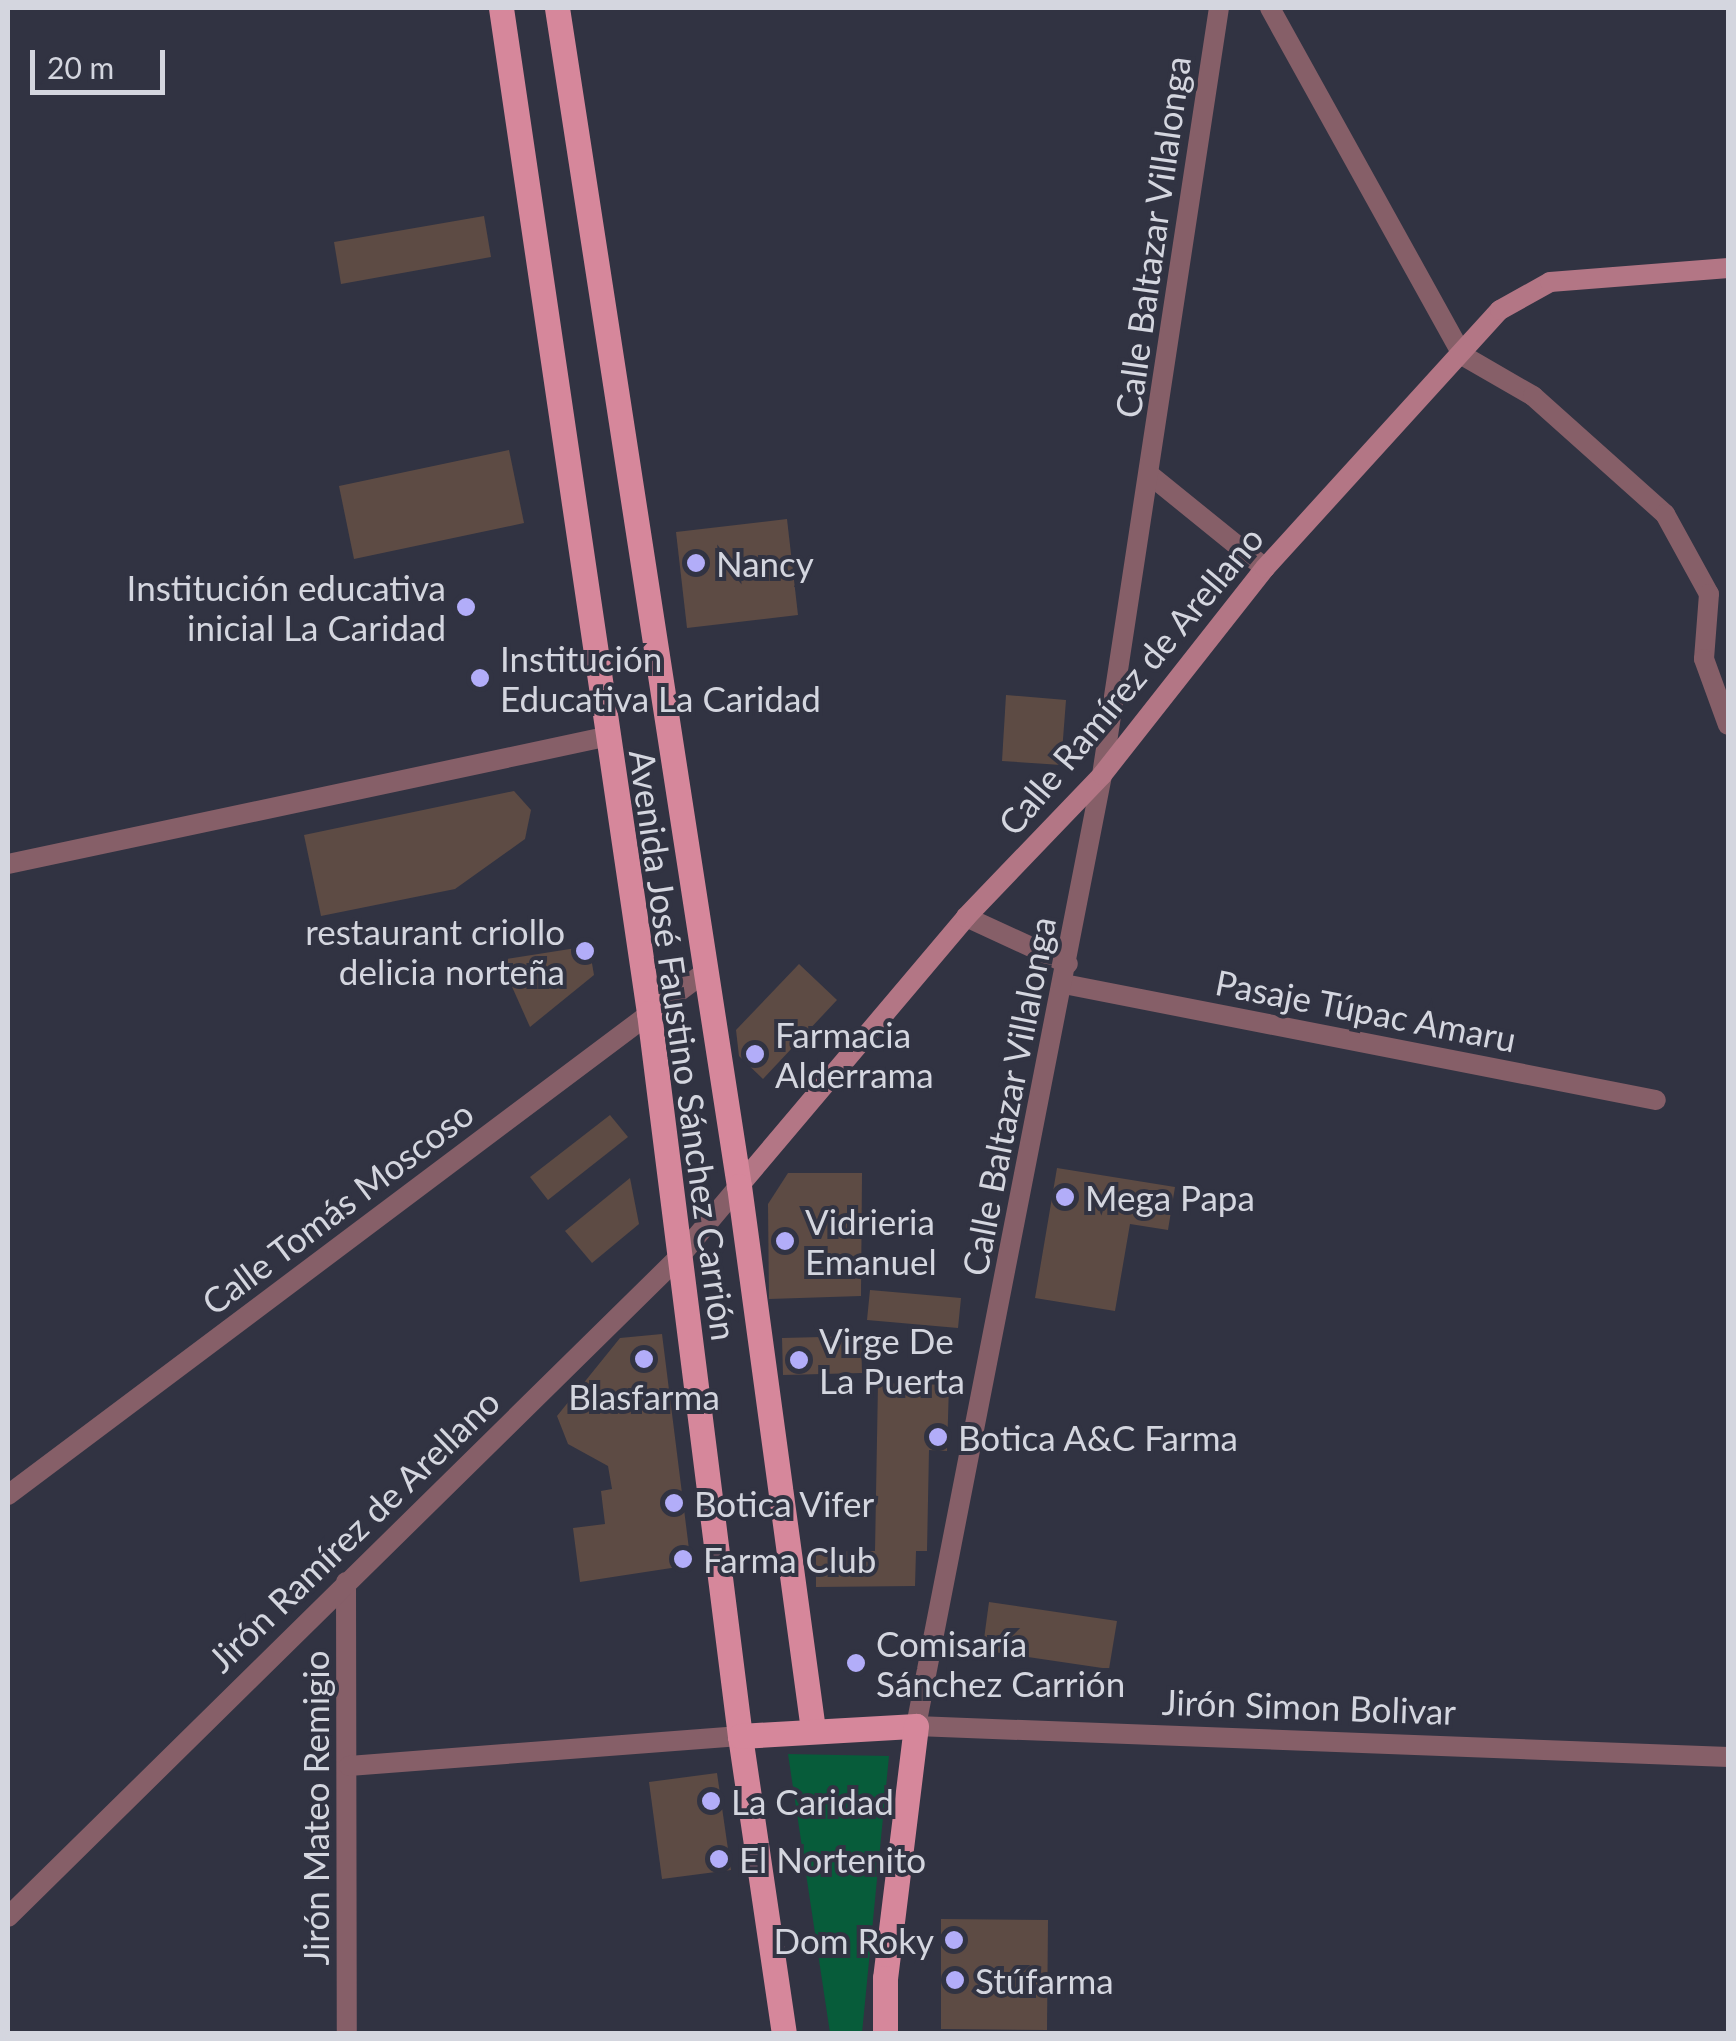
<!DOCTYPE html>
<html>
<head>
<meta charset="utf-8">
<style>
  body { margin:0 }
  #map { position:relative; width:1736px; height:2041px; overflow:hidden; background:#313342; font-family:Lato,sans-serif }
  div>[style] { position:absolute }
  .green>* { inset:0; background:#075c3a }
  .building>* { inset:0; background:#5d4b44 }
  .service>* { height:20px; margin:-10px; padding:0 10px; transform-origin:10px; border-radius:10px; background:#865f68 }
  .minor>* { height:20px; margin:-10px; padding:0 10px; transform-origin:10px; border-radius:10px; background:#865f68 }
  .tertiary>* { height:20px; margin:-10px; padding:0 10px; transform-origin:10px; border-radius:10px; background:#865f68 }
  .secondary>* { height:20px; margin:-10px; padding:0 10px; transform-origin:10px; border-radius:10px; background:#b37685 }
  .primary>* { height:25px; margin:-12.5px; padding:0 12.5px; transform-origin:12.5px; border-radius:12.5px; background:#d6879b }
  .dots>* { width:28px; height:28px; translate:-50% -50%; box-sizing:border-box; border:5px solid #313342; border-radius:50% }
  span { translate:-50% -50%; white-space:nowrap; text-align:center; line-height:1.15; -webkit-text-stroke:8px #313342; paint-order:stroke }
  .street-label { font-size:35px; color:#d4d6df }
  .poi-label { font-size:35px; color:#d4d6df }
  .left { translate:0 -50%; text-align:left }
  .right { translate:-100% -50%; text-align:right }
  .frame { position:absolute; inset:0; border:10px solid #d4d6df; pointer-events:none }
  .scale { position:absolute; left:30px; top:50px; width:135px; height:45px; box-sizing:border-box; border:5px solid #d4d6df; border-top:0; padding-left:12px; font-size:30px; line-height:35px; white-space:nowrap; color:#d4d6df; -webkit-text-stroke:8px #313342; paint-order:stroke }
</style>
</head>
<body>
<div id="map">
  <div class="green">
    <i style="clip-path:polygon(788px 1754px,889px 1756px,862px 2033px,830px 2033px)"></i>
  </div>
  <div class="building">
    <i style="clip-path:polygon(484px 216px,491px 257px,341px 284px,334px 242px)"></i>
    <i style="clip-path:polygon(509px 450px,524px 523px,354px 559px,339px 486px)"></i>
    <i style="clip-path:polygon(787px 519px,798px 615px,687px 628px,676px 532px)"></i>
    <i style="clip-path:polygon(1006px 695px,1066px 700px,1061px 765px,1002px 761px)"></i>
    <i style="clip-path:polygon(514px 791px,531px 810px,525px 839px,455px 889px,321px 916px,304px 835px)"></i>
    <i style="clip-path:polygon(589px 946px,594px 975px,530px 1027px,500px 960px)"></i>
    <i style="clip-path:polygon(799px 964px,837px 1000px,763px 1079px,739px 1056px,736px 1030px)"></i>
    <i style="clip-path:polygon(610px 1115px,628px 1137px,548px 1200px,530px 1177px)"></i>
    <i style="clip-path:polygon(1057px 1168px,1175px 1187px,1168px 1230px,1130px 1224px,1115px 1311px,1035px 1298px)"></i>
    <i style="clip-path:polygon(788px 1173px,862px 1173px,861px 1296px,769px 1299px,768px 1204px)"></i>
    <i style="clip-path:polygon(630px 1178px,639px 1224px,592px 1263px,565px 1231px)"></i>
    <i style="clip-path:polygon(870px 1290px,961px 1298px,958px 1328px,867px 1320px)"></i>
    <i style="clip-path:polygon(662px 1334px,691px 1565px,580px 1582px,573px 1528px,605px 1524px,601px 1491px,612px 1489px,608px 1466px,568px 1444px,557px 1416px,620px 1338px)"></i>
    <i style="clip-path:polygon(861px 1336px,862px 1373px,783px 1375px,782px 1338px)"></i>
    <i style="clip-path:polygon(878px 1383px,949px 1385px,947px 1451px,929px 1450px,927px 1551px,916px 1551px,915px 1586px,816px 1587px,816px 1551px,875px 1551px)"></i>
    <i style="clip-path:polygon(989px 1602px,1117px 1621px,1109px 1669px,994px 1652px,984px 1639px)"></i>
    <i style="clip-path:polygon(717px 1773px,731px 1870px,662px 1879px,649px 1782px)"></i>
    <i style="clip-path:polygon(941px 1919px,1048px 1920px,1047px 2030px,941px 2029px)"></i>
  </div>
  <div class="service">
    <i style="left:1150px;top:475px;width:148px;rotate:39deg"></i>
    <i style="left:8px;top:864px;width:610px;rotate:-12.01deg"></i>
  </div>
  <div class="minor">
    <i style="left:1270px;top:8px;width:397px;rotate:61deg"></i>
    <i style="left:1462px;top:355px;width:82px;rotate:30deg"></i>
    <i style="left:1533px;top:396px;width:177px;rotate:41.8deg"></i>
    <i style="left:1665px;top:514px;width:91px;rotate:61.2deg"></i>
    <i style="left:1709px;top:594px;width:65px;rotate:94.4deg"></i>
    <i style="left:1704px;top:659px;width:70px;rotate:70deg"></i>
    <i style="left:1102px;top:775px;width:776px;rotate:-81.33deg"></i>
    <i style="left:1064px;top:984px;width:603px;rotate:11.09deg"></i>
    <i style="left:346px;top:1582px;width:452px;rotate:89.9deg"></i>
    <i style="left:916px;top:1726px;width:813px;rotate:2.19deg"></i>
    <i style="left:349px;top:1766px;width:392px;rotate:-4.4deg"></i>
    <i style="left:8px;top:1917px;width:944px;rotate:-44.53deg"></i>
    <i style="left:681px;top:1255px;width:90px;rotate:-50deg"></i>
  </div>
  <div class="tertiary">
    <i style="left:966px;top:917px;width:112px;rotate:24.7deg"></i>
    <i style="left:8px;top:1495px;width:871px;rotate:-36.88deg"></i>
    <i style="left:916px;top:1726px;width:969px;rotate:-78.93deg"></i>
  </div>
  <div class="secondary">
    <i style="left:739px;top:1186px;width:352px;rotate:-49.8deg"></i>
    <i style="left:966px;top:917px;width:197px;rotate:-46.2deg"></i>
    <i style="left:1102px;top:775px;width:263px;rotate:-51.8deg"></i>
    <i style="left:1265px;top:568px;width:349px;rotate:-47.7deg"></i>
    <i style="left:1500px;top:310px;width:57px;rotate:-29.2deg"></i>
    <i style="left:1550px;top:282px;width:179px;rotate:-4.5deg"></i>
  </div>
  <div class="primary">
    <i style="left:501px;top:8px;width:1016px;rotate:81.62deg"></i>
    <i style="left:649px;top:1013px;width:729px;rotate:82.83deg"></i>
    <i style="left:740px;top:1736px;width:301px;rotate:81.6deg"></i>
    <i style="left:557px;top:8px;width:1192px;rotate:81.22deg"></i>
    <i style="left:739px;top:1186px;width:549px;rotate:82.25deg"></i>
    <i style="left:740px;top:1736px;width:176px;rotate:-3.3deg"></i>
    <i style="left:916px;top:1726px;width:254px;rotate:97deg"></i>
    <i style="left:885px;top:1978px;width:56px;rotate:90deg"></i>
  </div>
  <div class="dots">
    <i style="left:696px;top:563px;background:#b2adf9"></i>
    <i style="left:466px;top:607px;background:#b2adf9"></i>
    <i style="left:480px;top:678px;background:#b2adf9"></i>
    <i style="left:585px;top:951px;background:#b2adf9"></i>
    <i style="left:755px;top:1054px;background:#b2adf9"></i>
    <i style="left:1065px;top:1197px;background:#b2adf9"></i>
    <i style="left:785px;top:1241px;background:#b2adf9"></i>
    <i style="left:644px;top:1359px;background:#b2adf9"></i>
    <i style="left:799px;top:1360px;background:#b2adf9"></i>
    <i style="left:938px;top:1437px;background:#b2adf9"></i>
    <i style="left:674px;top:1503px;background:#b2adf9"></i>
    <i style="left:683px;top:1559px;background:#b2adf9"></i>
    <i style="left:856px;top:1663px;background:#b2adf9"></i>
    <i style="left:711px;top:1801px;background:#b2adf9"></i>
    <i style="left:719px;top:1859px;background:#b2adf9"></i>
    <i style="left:954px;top:1940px;background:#b2adf9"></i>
    <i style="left:955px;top:1980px;background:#b2adf9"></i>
  </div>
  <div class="street-label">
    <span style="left:1152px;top:237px;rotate:-82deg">Calle Baltazar Villalonga</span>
    <span style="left:1130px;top:680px;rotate:-50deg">Calle Ramírez de Arellano</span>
    <span style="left:1366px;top:1010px;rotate:11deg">Pasaje Túpac Amaru</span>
    <span style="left:684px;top:1045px;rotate:82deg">Avenida José Faustino Sánchez Carrión</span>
    <span style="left:1008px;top:1096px;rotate:-79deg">Calle Baltazar Villalonga</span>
    <span style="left:337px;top:1207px;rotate:-37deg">Calle Tomás Moscoso</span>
    <span style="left:353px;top:1530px;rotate:-44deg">Jirón Ramírez de Arellano</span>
    <span style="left:1309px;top:1706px;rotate:2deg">Jirón Simon Bolivar</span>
    <span style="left:315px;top:1808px;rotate:-90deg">Jirón Mateo Remigio</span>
  </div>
  <div class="poi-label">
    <span class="left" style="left:716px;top:563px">Nancy</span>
    <span class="right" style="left:446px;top:607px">Institución educativa<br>inicial La Caridad</span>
    <span class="left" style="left:500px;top:678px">Institución<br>Educativa La Caridad</span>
    <span class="right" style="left:565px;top:951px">restaurant criollo<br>delicia norteña</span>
    <span class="left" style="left:775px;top:1054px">Farmacia<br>Alderrama</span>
    <span class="left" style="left:1085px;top:1197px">Mega Papa</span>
    <span class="left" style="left:805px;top:1241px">Vidrieria<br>Emanuel</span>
    <span class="left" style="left:819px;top:1360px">Virge De<br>La Puerta</span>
    <span style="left:644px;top:1396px">Blasfarma</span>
    <span class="left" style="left:958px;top:1437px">Botica A&amp;C Farma</span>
    <span class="left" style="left:694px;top:1503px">Botica Vifer</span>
    <span class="left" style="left:703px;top:1559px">Farma Club</span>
    <span class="left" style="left:876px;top:1663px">Comisaría<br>Sánchez Carrión</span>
    <span class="left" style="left:731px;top:1801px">La Caridad</span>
    <span class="left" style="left:739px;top:1859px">El Nortenito</span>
    <span class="right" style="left:934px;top:1940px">Dom Roky</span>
    <span class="left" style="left:975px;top:1980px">Stúfarma</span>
  </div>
  <div class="frame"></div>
  <div class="scale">20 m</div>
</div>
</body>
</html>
